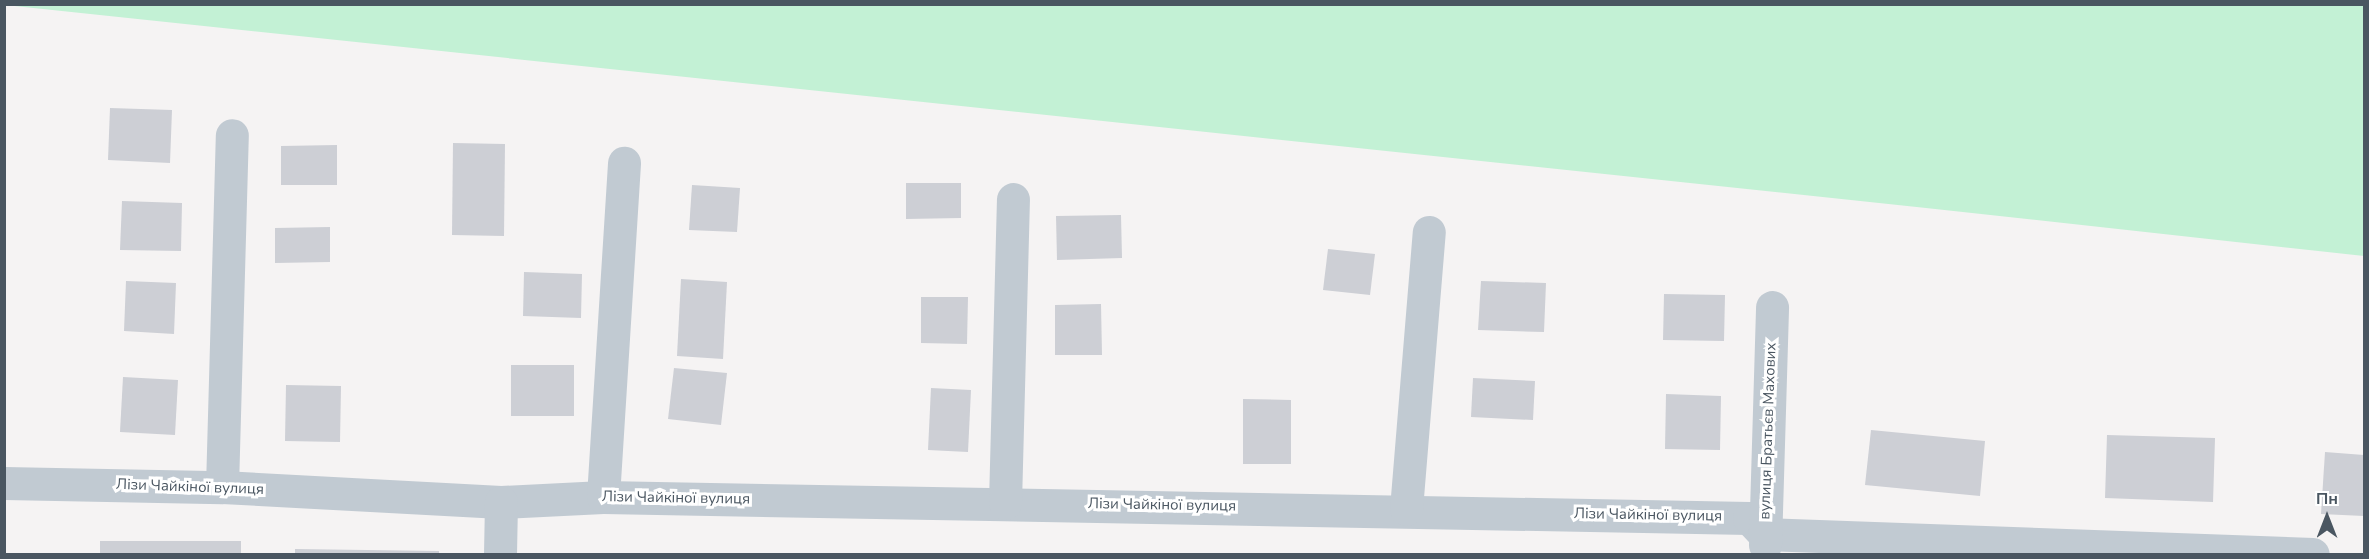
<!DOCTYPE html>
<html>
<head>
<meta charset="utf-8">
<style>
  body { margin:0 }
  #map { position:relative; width:2369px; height:559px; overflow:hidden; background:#f5f3f3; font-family:"Nunito Sans",sans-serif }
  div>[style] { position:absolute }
  .green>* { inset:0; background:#c3f1d5 }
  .building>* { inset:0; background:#cdcfd5 }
  .minor>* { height:33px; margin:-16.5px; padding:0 16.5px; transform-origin:16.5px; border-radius:16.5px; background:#c1cad2 }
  span { translate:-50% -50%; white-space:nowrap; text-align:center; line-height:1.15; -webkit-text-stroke:6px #fff; paint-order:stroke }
  .street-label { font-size:15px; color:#4a5661 }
  .frame { position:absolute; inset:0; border:6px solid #4a5661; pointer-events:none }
  .north { position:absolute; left:2297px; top:487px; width:60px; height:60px; -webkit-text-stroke:4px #fff; paint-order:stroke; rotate:0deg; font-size:16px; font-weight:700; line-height:24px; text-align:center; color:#4a5661 }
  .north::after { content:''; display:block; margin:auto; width:21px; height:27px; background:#4a5661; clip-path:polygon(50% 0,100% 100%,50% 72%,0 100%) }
</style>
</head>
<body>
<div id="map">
  <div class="green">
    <i style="clip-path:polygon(5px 5px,2364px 5px,2364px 256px,1926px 208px)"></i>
  </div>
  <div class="building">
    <i style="clip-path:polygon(110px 108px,172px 110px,170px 163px,108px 160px)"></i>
    <i style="clip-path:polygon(453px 143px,505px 144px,504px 236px,452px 235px)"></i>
    <i style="clip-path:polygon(337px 145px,337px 185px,281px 185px,281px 146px)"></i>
    <i style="clip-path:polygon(906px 183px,961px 183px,961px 218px,906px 219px)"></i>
    <i style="clip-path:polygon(692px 185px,740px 188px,737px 232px,689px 230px)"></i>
    <i style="clip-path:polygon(122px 201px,182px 203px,181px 251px,120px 250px)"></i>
    <i style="clip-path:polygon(1121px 215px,1122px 258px,1057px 260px,1056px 216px)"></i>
    <i style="clip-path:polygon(330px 227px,330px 262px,275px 263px,275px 228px)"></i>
    <i style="clip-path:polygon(1328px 249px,1375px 254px,1370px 295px,1323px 290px)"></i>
    <i style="clip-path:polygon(524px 272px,582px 274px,581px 318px,523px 316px)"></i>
    <i style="clip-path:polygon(681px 279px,727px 282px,723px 359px,677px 356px)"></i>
    <i style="clip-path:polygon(126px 281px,176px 283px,174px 334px,124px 331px)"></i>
    <i style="clip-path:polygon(1481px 281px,1546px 283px,1544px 332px,1478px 330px)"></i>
    <i style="clip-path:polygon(1664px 294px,1725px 295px,1724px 341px,1663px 340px)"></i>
    <i style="clip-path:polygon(921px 297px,968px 297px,967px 344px,921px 343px)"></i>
    <i style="clip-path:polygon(1101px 304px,1102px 355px,1055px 355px,1055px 305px)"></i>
    <i style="clip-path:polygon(511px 365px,574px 365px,574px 416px,511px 416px)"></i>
    <i style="clip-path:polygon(674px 368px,727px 373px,721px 425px,668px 419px)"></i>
    <i style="clip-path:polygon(123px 377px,178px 380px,175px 435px,120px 432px)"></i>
    <i style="clip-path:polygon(1473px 378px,1535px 381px,1533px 420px,1471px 417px)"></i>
    <i style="clip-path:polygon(286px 385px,341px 386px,340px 442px,285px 441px)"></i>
    <i style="clip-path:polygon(931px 388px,971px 390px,968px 452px,928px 450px)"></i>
    <i style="clip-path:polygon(1666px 394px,1721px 396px,1720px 450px,1665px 449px)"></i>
    <i style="clip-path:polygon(1243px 399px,1291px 400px,1291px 464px,1243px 464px)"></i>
    <i style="clip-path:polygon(1871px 430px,1985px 441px,1980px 496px,1865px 485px)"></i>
    <i style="clip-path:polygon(2107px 435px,2215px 438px,2213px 502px,2105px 498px)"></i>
    <i style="clip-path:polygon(2325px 452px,2364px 455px,2364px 516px,2321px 514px)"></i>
    <i style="clip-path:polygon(100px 541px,241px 541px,241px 554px,100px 554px)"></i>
    <i style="clip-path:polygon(295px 549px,439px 551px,439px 554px,295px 554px)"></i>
  </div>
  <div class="minor">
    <i style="left:4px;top:483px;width:218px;rotate:1.1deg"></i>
    <i style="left:222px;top:487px;width:279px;rotate:3.1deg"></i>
    <i style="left:501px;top:502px;width:102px;rotate:-2.8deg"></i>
    <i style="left:603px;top:497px;width:1146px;rotate:1.05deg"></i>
    <i style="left:1749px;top:518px;width:22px;rotate:47deg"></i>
    <i style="left:1764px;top:534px;width:549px;rotate:2.09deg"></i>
    <i style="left:222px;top:487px;width:352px;rotate:-88.4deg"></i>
    <i style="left:603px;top:497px;width:335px;rotate:-86.4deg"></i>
    <i style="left:1005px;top:503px;width:304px;rotate:-88.5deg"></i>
    <i style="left:1406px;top:509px;width:278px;rotate:-85.3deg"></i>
    <i style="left:1765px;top:545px;width:238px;rotate:-88.3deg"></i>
    <i style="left:500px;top:554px;width:52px;rotate:-88.9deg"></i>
  </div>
  <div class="street-label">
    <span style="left:1768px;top:431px;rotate:-88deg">вулиця Братьєв Махових</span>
    <span style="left:190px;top:487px;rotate:2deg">Лізи Чайкіної вулиця</span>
    <span style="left:676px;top:498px;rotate:1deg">Лізи Чайкіної вулиця</span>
    <span style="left:1162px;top:505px;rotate:1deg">Лізи Чайкіної вулиця</span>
    <span style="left:1648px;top:515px;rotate:1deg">Лізи Чайкіної вулиця</span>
  </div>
  <div class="frame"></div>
  <div class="north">Пн</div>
</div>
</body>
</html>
